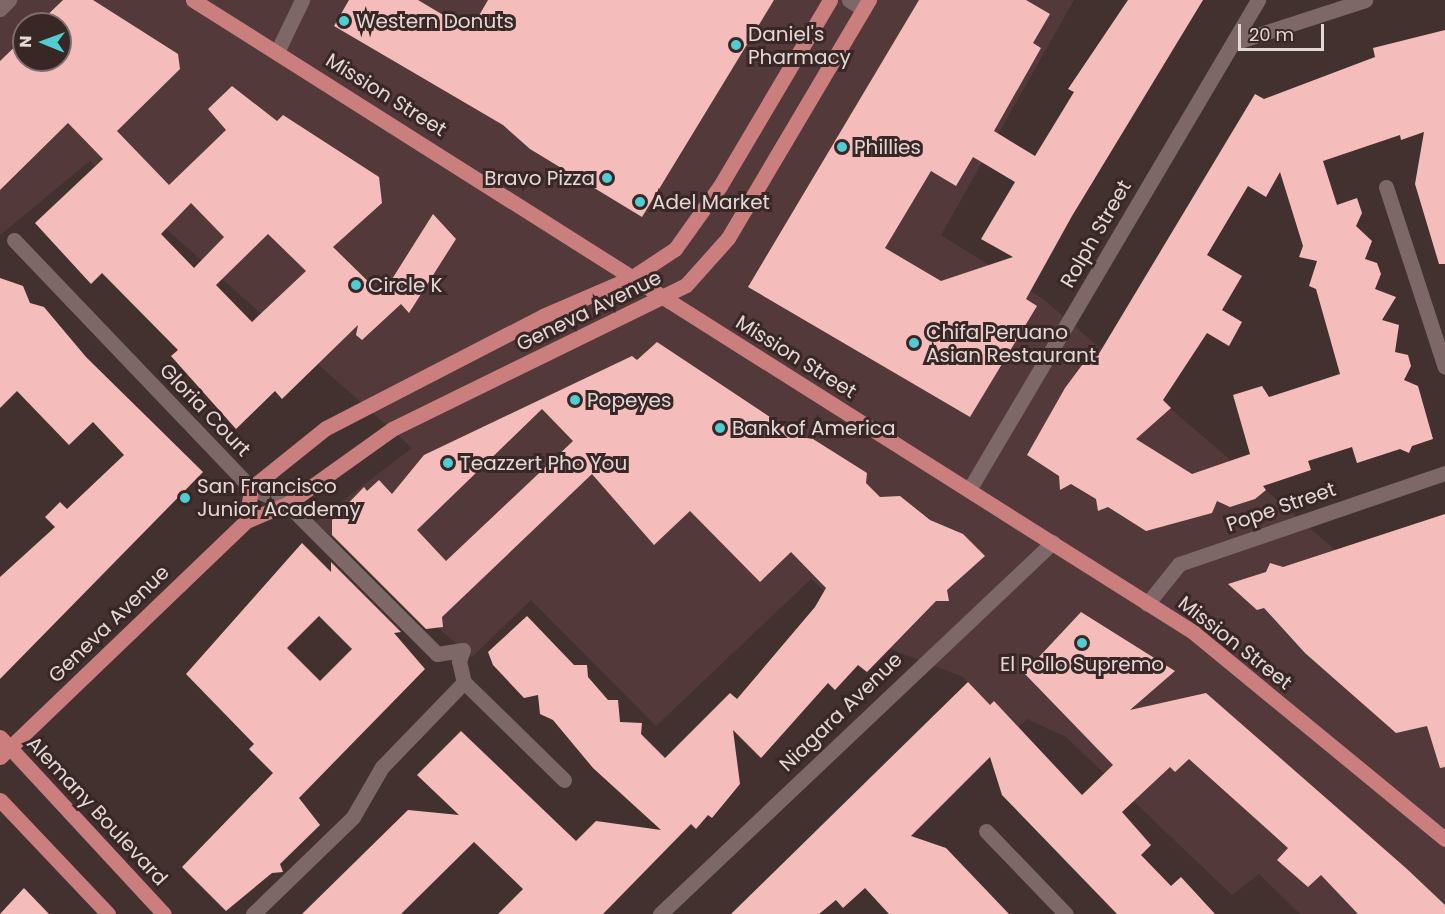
<!DOCTYPE html>
<html>
<head>
<meta charset="utf-8">
<style>
  body { margin:0 }
  #map { position:relative; width:1445px; height:914px; overflow:hidden; background:#433130; font-family:Poppins,sans-serif }
  div>[style] { position:absolute }
  .built>* { inset:0; background:#533939 }
  .building>* { inset:0; background:#f4bdbb }
  .minor>* { height:15px; margin:-7.5px; padding:0 7.5px; transform-origin:7.5px; border-radius:7.5px; background:#7d6867 }
  .major>* { height:15px; margin:-7.5px; padding:0 7.5px; transform-origin:7.5px; border-radius:7.5px; background:#ca7e7e }
  .dots>* { width:16px; height:16px; translate:-50% -50%; box-sizing:border-box; border:3px solid #392726; border-radius:50% }
  span { translate:-50% -50%; white-space:nowrap; text-align:center; line-height:1.15; -webkit-text-stroke:6px #392726; paint-order:stroke }
  .poi-label { font-size:20px; color:#e4d8d7 }
  .left { translate:0 -50%; text-align:left }
  .right { translate:-100% -50%; text-align:right }
  .street-label { font-size:20px; color:#e4d8d7 }
  .north { position:absolute; left:12px; top:12px; width:60px; height:60px; box-sizing:border-box; background:#392726; border:2px solid #7d6e6d; border-radius:50%; rotate:271deg; font-size:16px; font-weight:700; line-height:24px; text-align:center; color:#e4d8d7 }
  .north::after { content:''; display:block; margin:auto; width:21px; height:27px; background:#51ccd3; clip-path:polygon(50% 0,100% 100%,50% 72%,0 100%) }
  .scale { position:absolute; left:1238px; top:24px; width:86px; height:27px; box-sizing:border-box; border:3px solid #e4d8d7; border-top:0; padding-left:8px; font-size:18px; line-height:21px; white-space:nowrap; color:#e4d8d7; -webkit-text-stroke:4px #392726; paint-order:stroke }
</style>
</head>
<body>
<div id="map">
  <div class="built">
    <i style="clip-path:polygon(evenodd,0 0,1074px 0,941px 235px,1043px 299px,1383px 591px,1445px 582px,1445px 914px,1300px 914px,1259px 874px,1232px 895px,1066px 737px,1027px 719px,1014px 731px,963px 677px,888px 648px,811px 579px,656px 726px,531px 600px,472px 657px,315px 522px,412px 448px,90px 161px,0 235px,0 0,24px 24px,60px 24px,60px 60px,24px 60px,24px 24px)"></i>
  </div>
  <div class="building">
    <i style="clip-path:polygon(evenodd,63px 0,93px 0,178px 54px,180px 69px,117px 131px,169px 185px,226px 130px,208px 109px,232px 86px,277px 121px,283px 115px,379px 177px,382px 203px,333px 247px,382px 295px,433px 214px,456px 239px,409px 313px,401px 304px,362px 340px,356px 335px,358px 325px,282px 399px,275px 391px,236px 429px,171px 356px,178px 350px,102px 273px,91px 284px,35px 223px,103px 159px,68px 123px,0 190px,0 61px,24px 38px,24px 60px,60px 60px,60px 24px,38px 24px,63px 0,191px 203px,224px 237px,194px 268px,161px 234px,191px 203px,63px 0,268px 234px,306px 271px,252px 322px,216px 285px,268px 234px)"></i>
    <i style="clip-path:polygon(349px 0,418px 0,470px 31px,488px 0,774px 0,642px 217px,530px 149px,503px 125px,334px 26px)"></i>
    <i style="clip-path:polygon(evenodd,919px 0,1026px 0,1050px 14px,1033px 43px,1041px 48px,994px 131px,1035px 156px,1074px 92px,1068px 89px,1128px 0,1203px 0,1072px 216px,1026px 299px,1037px 306px,970px 417px,748px 287px,919px 0,973px 157px,1015px 182px,981px 239px,1013px 257px,941px 281px,885px 248px,931px 171px,956px 186px,973px 157px)"></i>
    <i style="clip-path:polygon(evenodd,1445px 30px,1445px 264px,1439px 264px,1415px 184px,1424px 132px,1401px 140px,1400px 135px,1323px 161px,1337px 205px,1357px 198px,1362px 213px,1356px 226px,1372px 241px,1365px 259px,1377px 263px,1381px 274px,1375px 289px,1396px 297px,1382px 320px,1399px 325px,1395px 352px,1408px 355px,1411px 366px,1404px 380px,1418px 386px,1433px 439px,1412px 446px,1409px 453px,1400px 449px,1357px 463px,1352px 447px,1308px 461px,1311px 470px,1263px 486px,1266px 490px,1255px 499px,1230px 507px,1217px 501px,1212px 513px,1146px 531px,1108px 507px,1098px 511px,1096px 499px,1071px 484px,1060px 490px,1059px 476px,1027px 455px,1065px 388px,1091px 353px,1097px 357px,1255px 94px,1264px 99px,1375px 57px,1373px 48px,1445px 30px,1280px 172px,1303px 246px,1299px 257px,1317px 261px,1309px 286px,1316px 289px,1340px 374px,1269px 397px,1262px 386px,1233px 395px,1250px 454px,1192px 474px,1136px 439px,1171px 408px,1163px 400px,1207px 333px,1229px 346px,1242px 322px,1222px 310px,1242px 276px,1207px 255px,1248px 186px,1266px 197px,1280px 172px)"></i>
    <i style="clip-path:polygon(0 278px,23px 286px,30px 303px,44px 307px,86px 357px,203px 472px,0 679px,0 577px,55px 527px,45px 517px,60px 502px,67px 509px,124px 455px,93px 422px,69px 445px,17px 391px,0 408px)"></i>
    <i style="clip-path:polygon(evenodd,657px 342px,800px 437px,813px 439px,867px 473px,866px 483px,880px 497px,900px 496px,930px 520px,963px 534px,985px 556px,947px 590px,949px 601px,936px 601px,867px 672px,858px 665px,835px 690px,828px 683px,761px 758px,733px 730px,740px 784px,712px 818px,708px 815px,696px 829px,691px 824px,603px 914px,498px 914px,523px 889px,474px 842px,401px 914px,302px 914px,408px 810px,459px 815px,417px 775px,461px 731px,576px 841px,596px 821px,661px 830px,593px 768px,553px 720px,540px 714px,538px 695px,524px 698px,493px 665px,488px 652px,527px 616px,574px 665px,587px 665px,588px 677px,608px 700px,618px 700px,620px 722px,642px 723px,641px 734px,665px 758px,730px 693px,737px 699px,815px 607px,826px 588px,791px 552px,760px 582px,690px 511px,654px 545px,592px 474px,442px 617px,443px 627px,426px 629px,332px 535px,332px 520px,364px 487px,367px 491px,379px 480px,392px 494px,424px 455px,632px 356px,637px 360px,657px 342px,542px 409px,573px 441px,446px 561px,417px 530px,542px 409px)"></i>
    <i style="clip-path:polygon(1445px 514px,1445px 767px,1440px 768px,1427px 726px,1396px 733px,1305px 653px,1264px 608px,1257px 610px,1228px 584px,1266px 572px,1270px 563px,1283px 567px)"></i>
    <i style="clip-path:polygon(evenodd,302px 543px,331px 572px,331px 562px,401px 632px,394px 633px,425px 669px,299px 798px,320px 825px,280px 864px,283px 872px,272px 873px,226px 911px,182px 867px,273px 773px,249px 749px,254px 744px,186px 674px,302px 543px,319px 616px,352px 649px,320px 681px,287px 648px,319px 616px)"></i>
    <i style="clip-path:polygon(1081px 612px,1175px 671px,1130px 710px,1206px 693px,1407px 869px,1445px 905px,1445px 914px,1358px 914px,1321px 875px,1308px 887px,1277px 860px,1288px 848px,1189px 759px,1175px 772px,1170px 767px,1122px 812px,1151px 845px,1141px 855px,1171px 886px,1181px 877px,1215px 914px,1117px 914px,1002px 795px,990px 757px,911px 836px,946px 848px,1009px 914px,889px 914px,865px 888px,843px 908px,836px 900px,819px 914px,731px 914px,968px 682px,990px 705px,994px 701px,1082px 795px,1113px 765px,1024px 673px)"></i>
    <i style="clip-path:polygon(24px 888px,49px 914px,0 914px)"></i>
  </div>
  <div class="minor">
    <i style="left:849px;top:0;width:17px;rotate:31deg"></i>
    <i style="left:0;top:9px;width:13px;rotate:-45deg"></i>
    <i style="left:1233px;top:43px;width:139px;rotate:-18deg"></i>
    <i style="left:277px;top:52px;width:58px;rotate:-64.3deg"></i>
    <i style="left:1386px;top:187px;width:189px;rotate:71.9deg"></i>
    <i style="left:14px;top:240px;width:343px;rotate:46.3deg"></i>
    <i style="left:251px;top:488px;width:39px;rotate:24deg"></i>
    <i style="left:287px;top:504px;width:212px;rotate:45deg"></i>
    <i style="left:437px;top:654px;width:26px;rotate:-9deg"></i>
    <i style="left:463px;top:650px;width:12px;rotate:110deg"></i>
    <i style="left:459px;top:661px;width:22px;rotate:77deg"></i>
    <i style="left:969px;top:490px;width:569px;rotate:-59.47deg"></i>
    <i style="left:1147px;top:604px;width:51px;rotate:-51.3deg"></i>
    <i style="left:1179px;top:564px;width:281px;rotate:-18.9deg"></i>
    <i style="left:986px;top:831px;width:115px;rotate:46.1deg"></i>
    <i style="left:253px;top:914px;width:139px;rotate:-44.1deg"></i>
    <i style="left:353px;top:817px;width:58px;rotate:-59.9deg"></i>
    <i style="left:382px;top:767px;width:118px;rotate:-46deg"></i>
    <i style="left:464px;top:682px;width:140px;rotate:44.4deg"></i>
    <i style="left:660px;top:914px;width:541px;rotate:-43.43deg"></i>
  </div>
  <div class="major">
    <i style="left:193px;top:0;width:1183px;rotate:32.29deg"></i>
    <i style="left:1193px;top:632px;width:326px;rotate:39.4deg"></i>
    <i style="left:246px;top:521px;width:33px;rotate:-81deg"></i>
    <i style="left:251px;top:488px;width:96px;rotate:-38.7deg"></i>
    <i style="left:326px;top:428px;width:244px;rotate:-27.3deg"></i>
    <i style="left:543px;top:316px;width:96px;rotate:-23.4deg"></i>
    <i style="left:631px;top:278px;width:53px;rotate:-33.4deg"></i>
    <i style="left:675px;top:249px;width:77px;rotate:-54.5deg"></i>
    <i style="left:720px;top:186px;width:216px;rotate:-59.4deg"></i>
    <i style="left:0;top:737px;width:241px;rotate:47.2deg"></i>
    <i style="left:0;top:757px;width:341px;rotate:-43.8deg"></i>
    <i style="left:246px;top:521px;width:44px;rotate:-22.5deg"></i>
    <i style="left:287px;top:504px;width:129px;rotate:-35.5deg"></i>
    <i style="left:392px;top:429px;width:327px;rotate:-26.1deg"></i>
    <i style="left:686px;top:285px;width:63px;rotate:-48.2deg"></i>
    <i style="left:728px;top:238px;width:277px;rotate:-59.4deg"></i>
    <i style="left:0;top:800px;width:157px;rotate:46.5deg"></i>
  </div>
  <div class="dots">
    <i style="left:344px;top:21px;background:#51ccd3"></i>
    <i style="left:736px;top:45px;background:#51ccd3"></i>
    <i style="left:842px;top:147px;background:#51ccd3"></i>
    <i style="left:607px;top:178px;background:#51ccd3"></i>
    <i style="left:640px;top:202px;background:#51ccd3"></i>
    <i style="left:356px;top:285px;background:#51ccd3"></i>
    <i style="left:914px;top:343px;background:#51ccd3"></i>
    <i style="left:575px;top:400px;background:#51ccd3"></i>
    <i style="left:720px;top:428px;background:#51ccd3"></i>
    <i style="left:448px;top:463px;background:#51ccd3"></i>
    <i style="left:185px;top:498px;background:#51ccd3"></i>
    <i style="left:1082px;top:643px;background:#51ccd3"></i>
  </div>
  <div class="poi-label">
    <span class="left" style="left:356px;top:21px">Western Donuts</span>
    <span class="left" style="left:748px;top:46px">Daniel's<br>Pharmacy</span>
    <span class="left" style="left:854px;top:147px">Phillies</span>
    <span class="right" style="left:595px;top:178px">Bravo Pizza</span>
    <span class="left" style="left:652px;top:202px">Adel Market</span>
    <span class="left" style="left:368px;top:285px">Circle K</span>
    <span class="left" style="left:926px;top:344px">Chifa Peruano<br>Asian Restaurant</span>
    <span class="left" style="left:587px;top:400px">Popeyes</span>
    <span class="left" style="left:732px;top:428px">Bank of America</span>
    <span class="left" style="left:460px;top:463px">Teazzert Pho You</span>
    <span class="left" style="left:197px;top:498px">San Francisco<br>Junior Academy</span>
    <span style="left:1082px;top:664px">El Pollo Supremo</span>
  </div>
  <div class="street-label">
    <span style="left:386px;top:95px;rotate:32deg">Mission Street</span>
    <span style="left:1096px;top:234px;rotate:-60deg">Rolph Street</span>
    <span style="left:589px;top:311px;rotate:-26deg">Geneva Avenue</span>
    <span style="left:796px;top:357px;rotate:32deg">Mission Street</span>
    <span style="left:205px;top:410px;rotate:46deg">Gloria Court</span>
    <span style="left:1281px;top:507px;rotate:-19deg">Pope Street</span>
    <span style="left:109px;top:624px;rotate:-44deg">Geneva Avenue</span>
    <span style="left:1235px;top:643px;rotate:38deg">Mission Street</span>
    <span style="left:841px;top:712px;rotate:-44deg">Niagara Avenue</span>
    <span style="left:97px;top:811px;rotate:47deg">Alemany Boulevard</span>
  </div>
  <div class="north">N</div>
  <div class="scale">20 m</div>
</div>
</body>
</html>
